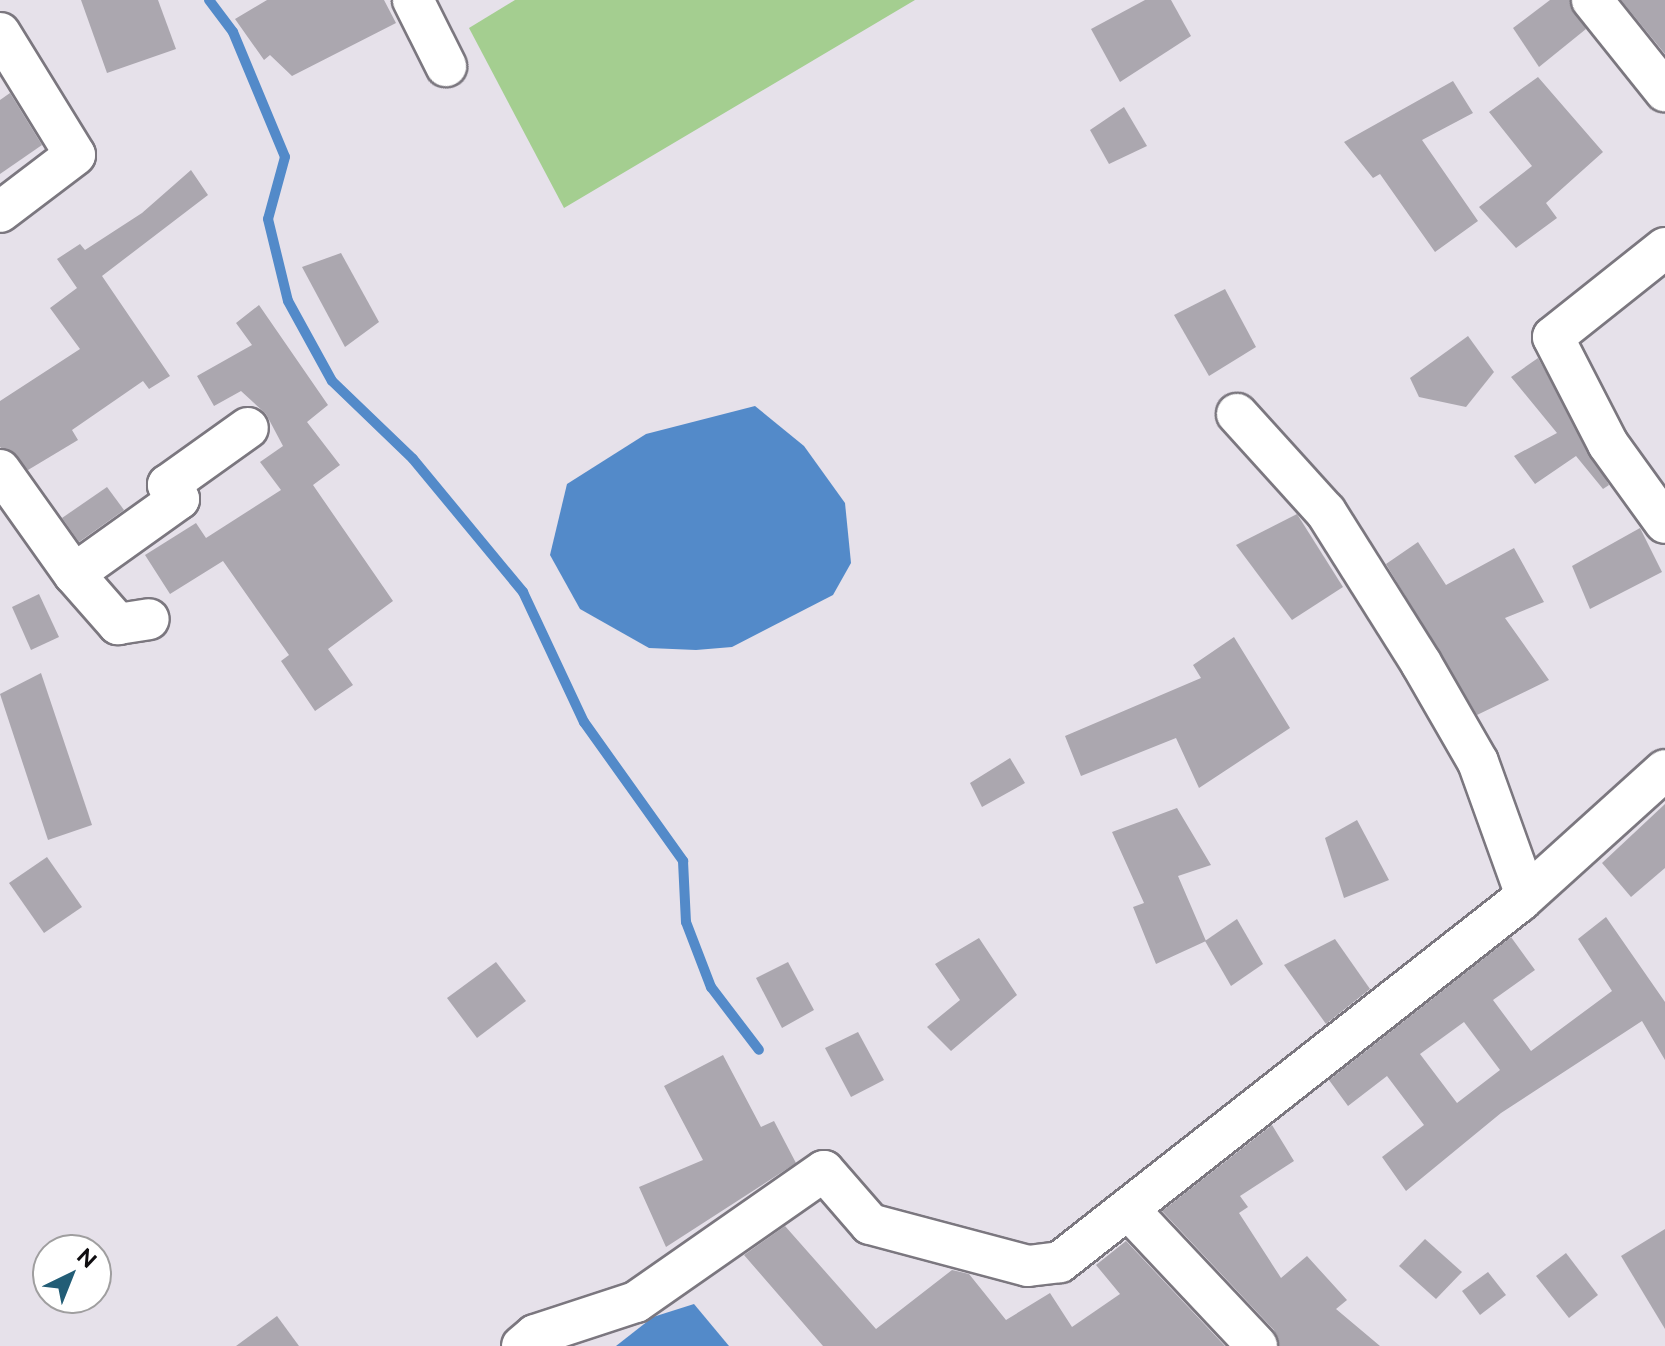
<!DOCTYPE html>
<html>
<head>
<meta charset="utf-8">
<style>
  body { margin:0 }
  #map { position:relative; width:1665px; height:1346px; overflow:hidden; background:#e6e1ea; font-family:Raleway,sans-serif }
  div>[style] { position:absolute }
  .green>* { inset:0; background:#a4ce90 }
  .water>* { inset:0; background:#538ac9 }
  .stream>* { height:10px; margin:-5px; padding:0 5px; transform-origin:5px; border-radius:5px; background:#538ac9 }
  .building>* { inset:0; background:#aba7af }
  .roads { filter:drop-shadow(2px 0 #7b777f) drop-shadow(-2px 0 #7b777f) drop-shadow(0 2px #7b777f) drop-shadow(0 -2px #7b777f) }
  .street>* { height:40px; margin:-20px; padding:0 20px; transform-origin:20px; border-radius:20px; background:#fff }
  span { translate:-50% -50%; white-space:nowrap; text-align:center; line-height:1.15; -webkit-text-stroke:6px #fff; paint-order:stroke }
  .north { position:absolute; left:32px; top:1234px; width:80px; height:80px; box-sizing:border-box; background:#fff; border:2px solid #9f9e9f; border-radius:50%; rotate:43deg; font-size:22px; font-weight:700; line-height:32px; text-align:center; color:#0f0d10 }
  .north::after { content:''; display:block; margin:auto; width:28px; height:36px; background:#225d76; clip-path:polygon(50% 0,100% 100%,50% 72%,0 100%) }
</style>
</head>
<body>
<div id="map">
  <div class="green">
    <i style="clip-path:polygon(515px 0,915px 0,564px 208px,469px 28px)"></i>
  </div>
  <div class="water">
    <i style="clip-path:polygon(755px 406px,804px 446px,845px 503px,851px 563px,833px 595px,732px 647px,696px 650px,649px 648px,580px 609px,550px 555px,567px 484px,646px 434px)"></i>
    <i style="clip-path:polygon(694px 1304px,729px 1346px,616px 1346px,653px 1317px)"></i>
  </div>
  <div class="stream">
    <i style="left:209px;top:0;width:40px;rotate:53deg"></i>
    <i style="left:233px;top:32px;width:135px;rotate:67.4deg"></i>
    <i style="left:285px;top:157px;width:64px;rotate:105.3deg"></i>
    <i style="left:268px;top:219px;width:84px;rotate:76.3deg"></i>
    <i style="left:288px;top:301px;width:91px;rotate:61.2deg"></i>
    <i style="left:332px;top:381px;width:112px;rotate:43.9deg"></i>
    <i style="left:413px;top:459px;width:173px;rotate:50.4deg"></i>
    <i style="left:523px;top:592px;width:144px;rotate:64.9deg"></i>
    <i style="left:584px;top:722px;width:171px;rotate:54.5deg"></i>
    <i style="left:683px;top:861px;width:61px;rotate:87.2deg"></i>
    <i style="left:686px;top:922px;width:70px;rotate:69deg"></i>
    <i style="left:711px;top:987px;width:79px;rotate:52.7deg"></i>
  </div>
  <div class="building">
    <i style="clip-path:polygon(81px 0,158px 0,176px 49px,107px 73px)"></i>
    <i style="clip-path:polygon(267px 0,384px 0,396px 23px,292px 76px,270px 55px,264px 60px,235px 19px)"></i>
    <i style="clip-path:polygon(1145px 0,1171px 0,1191px 36px,1120px 82px,1091px 29px)"></i>
    <i style="clip-path:polygon(1550px 0,1570px 0,1586px 29px,1539px 67px,1513px 28px)"></i>
    <i style="clip-path:polygon(1621px 0,1665px 0,1665px 54px)"></i>
    <i style="clip-path:polygon(1538px 77px,1603px 152px,1546px 203px,1557px 218px,1516px 248px,1479px 207px,1532px 166px,1489px 112px)"></i>
    <i style="clip-path:polygon(1453px 81px,1473px 113px,1422px 140px,1478px 221px,1435px 252px,1380px 174px,1373px 178px,1344px 142px)"></i>
    <i style="clip-path:polygon(10px 93px,42px 145px,0 174px,0 100px)"></i>
    <i style="clip-path:polygon(1124px 107px,1147px 146px,1109px 164px,1090px 130px)"></i>
    <i style="clip-path:polygon(191px 170px,208px 195px,102px 276px,170px 376px,149px 389px,143px 381px,72px 430px,78px 440px,28px 470px,0 447px,0 401px,80px 349px,50px 308px,77px 288px,57px 259px,80px 244px,85px 250px,142px 213px)"></i>
    <i style="clip-path:polygon(341px 253px,379px 322px,345px 347px,302px 267px)"></i>
    <i style="clip-path:polygon(1225px 289px,1256px 347px,1209px 376px,1174px 315px)"></i>
    <i style="clip-path:polygon(259px 305px,328px 405px,307px 422px,340px 465px,313px 485px,393px 601px,328px 649px,353px 685px,315px 711px,281px 661px,289px 655px,223px 561px,170px 594px,145px 555px,196px 523px,206px 538px,281px 490px,260px 462px,283px 446px,266px 414px,241px 391px,214px 406px,197px 376px,252px 345px,236px 323px)"></i>
    <i style="clip-path:polygon(1468px 336px,1494px 372px,1466px 407px,1419px 397px,1410px 378px)"></i>
    <i style="clip-path:polygon(1538px 358px,1609px 485px,1603px 489px,1576px 456px,1535px 484px,1514px 456px,1557px 433px,1511px 377px)"></i>
    <i style="clip-path:polygon(107px 487px,124px 510px,79px 542px,62px 518px)"></i>
    <i style="clip-path:polygon(1297px 514px,1343px 587px,1292px 620px,1236px 545px)"></i>
    <i style="clip-path:polygon(1640px 528px,1662px 572px,1590px 609px,1572px 566px)"></i>
    <i style="clip-path:polygon(1418px 542px,1446px 585px,1514px 548px,1544px 602px,1505px 618px,1549px 680px,1477px 715px,1386px 564px)"></i>
    <i style="clip-path:polygon(39px 594px,59px 637px,31px 650px,12px 607px)"></i>
    <i style="clip-path:polygon(1234px 637px,1290px 728px,1199px 788px,1176px 738px,1081px 776px,1065px 736px,1201px 678px,1193px 665px)"></i>
    <i style="clip-path:polygon(41px 673px,92px 825px,48px 840px,0 694px)"></i>
    <i style="clip-path:polygon(1010px 758px,1025px 783px,982px 807px,970px 783px)"></i>
    <i style="clip-path:polygon(1665px 804px,1665px 868px,1631px 897px,1602px 863px)"></i>
    <i style="clip-path:polygon(1177px 808px,1211px 865px,1178px 876px,1206px 941px,1156px 964px,1133px 907px,1144px 903px,1112px 832px)"></i>
    <i style="clip-path:polygon(1357px 820px,1389px 880px,1344px 898px,1325px 838px)"></i>
    <i style="clip-path:polygon(47px 857px,82px 907px,44px 933px,9px 883px)"></i>
    <i style="clip-path:polygon(evenodd,1606px 917px,1665px 1002px,1665px 1060px,1642px 1021px,1501px 1113px,1406px 1191px,1382px 1157px,1424px 1125px,1387px 1076px,1348px 1106px,1329px 1080px,1511px 937px,1535px 970px,1493px 1000px,1531px 1051px,1612px 991px,1578px 939px,1606px 917px,1464px 1022px,1500px 1070px,1457px 1103px,1420px 1054px,1464px 1022px)"></i>
    <i style="clip-path:polygon(1237px 919px,1263px 964px,1231px 986px,1205px 941px)"></i>
    <i style="clip-path:polygon(979px 938px,1017px 995px,951px 1051px,927px 1027px,960px 1000px,935px 964px)"></i>
    <i style="clip-path:polygon(1335px 939px,1370px 989px,1326px 1024px,1284px 965px)"></i>
    <i style="clip-path:polygon(496px 962px,526px 1001px,477px 1038px,447px 998px)"></i>
    <i style="clip-path:polygon(788px 962px,814px 1010px,782px 1028px,756px 978px)"></i>
    <i style="clip-path:polygon(858px 1032px,884px 1080px,851px 1097px,825px 1048px)"></i>
    <i style="clip-path:polygon(723px 1055px,761px 1127px,774px 1121px,796px 1163px,666px 1247px,639px 1187px,703px 1160px,664px 1086px)"></i>
    <i style="clip-path:polygon(1272px 1125px,1294px 1161px,1240px 1196px,1248px 1207px,1239px 1213px,1281px 1278px,1307px 1256px,1347px 1300px,1336px 1309px,1380px 1346px,1279px 1346px,1274px 1330px,1162px 1211px)"></i>
    <i style="clip-path:polygon(785px 1226px,876px 1329px,952px 1270px,969px 1274px,1006px 1320px,1050px 1293px,1072px 1327px,1120px 1294px,1096px 1265px,1126px 1241px,1225px 1346px,823px 1346px,744px 1255px)"></i>
    <i style="clip-path:polygon(1665px 1229px,1665px 1329px,1621px 1256px)"></i>
    <i style="clip-path:polygon(1425px 1239px,1462px 1272px,1436px 1299px,1399px 1266px)"></i>
    <i style="clip-path:polygon(1566px 1253px,1598px 1295px,1569px 1318px,1536px 1276px)"></i>
    <i style="clip-path:polygon(1488px 1272px,1506px 1295px,1480px 1315px,1462px 1291px)"></i>
    <i style="clip-path:polygon(277px 1316px,299px 1346px,236px 1346px)"></i>
  </div>
  <div class="roads">
    <div class="street">
      <i style="left:413px;top:0;width:74px;rotate:63.4deg"></i>
      <i style="left:1592px;top:0;width:117px;rotate:51.3deg"></i>
      <i style="left:0;top:33px;width:143px;rotate:58.4deg"></i>
      <i style="left:75px;top:155px;width:94px;rotate:142.8deg"></i>
      <i style="left:1665px;top:248px;width:143px;rotate:141.5deg"></i>
      <i style="left:1553px;top:337px;width:120px;rotate:62.8deg"></i>
      <i style="left:1608px;top:444px;width:97px;rotate:54.2deg"></i>
      <i style="left:1237px;top:414px;width:132px;rotate:47.8deg"></i>
      <i style="left:1326px;top:512px;width:178px;rotate:57.8deg"></i>
      <i style="left:1421px;top:663px;width:114px;rotate:60.1deg"></i>
      <i style="left:1478px;top:762px;width:141px;rotate:70.2deg"></i>
      <i style="left:0;top:470px;width:128px;rotate:54.6deg"></i>
      <i style="left:74px;top:574px;width:129px;rotate:-35.5deg"></i>
      <i style="left:179px;top:499px;width:18px;rotate:-128deg"></i>
      <i style="left:168px;top:485px;width:98px;rotate:-35.5deg"></i>
      <i style="left:74px;top:574px;width:67px;rotate:48.7deg"></i>
      <i style="left:118px;top:624px;width:31px;rotate:-9deg"></i>
      <i style="left:1130px;top:1211px;width:185px;rotate:46.7deg"></i>
      <i style="left:522px;top:1346px;width:17px;rotate:-40deg"></i>
      <i style="left:535px;top:1335px;width:106px;rotate:-18.1deg"></i>
      <i style="left:636px;top:1302px;width:229px;rotate:-34.9deg"></i>
      <i style="left:824px;top:1171px;width:70px;rotate:49deg"></i>
      <i style="left:870px;top:1224px;width:163px;rotate:14.9deg"></i>
      <i style="left:1028px;top:1266px;width:32px;rotate:-7deg"></i>
      <i style="left:1060px;top:1262px;width:585px;rotate:-38.12deg"></i>
      <i style="left:1520px;top:901px;width:195px;rotate:-42.1deg"></i>
    </div>
  </div>
  <div class="north">N</div>
</div>
</body>
</html>
